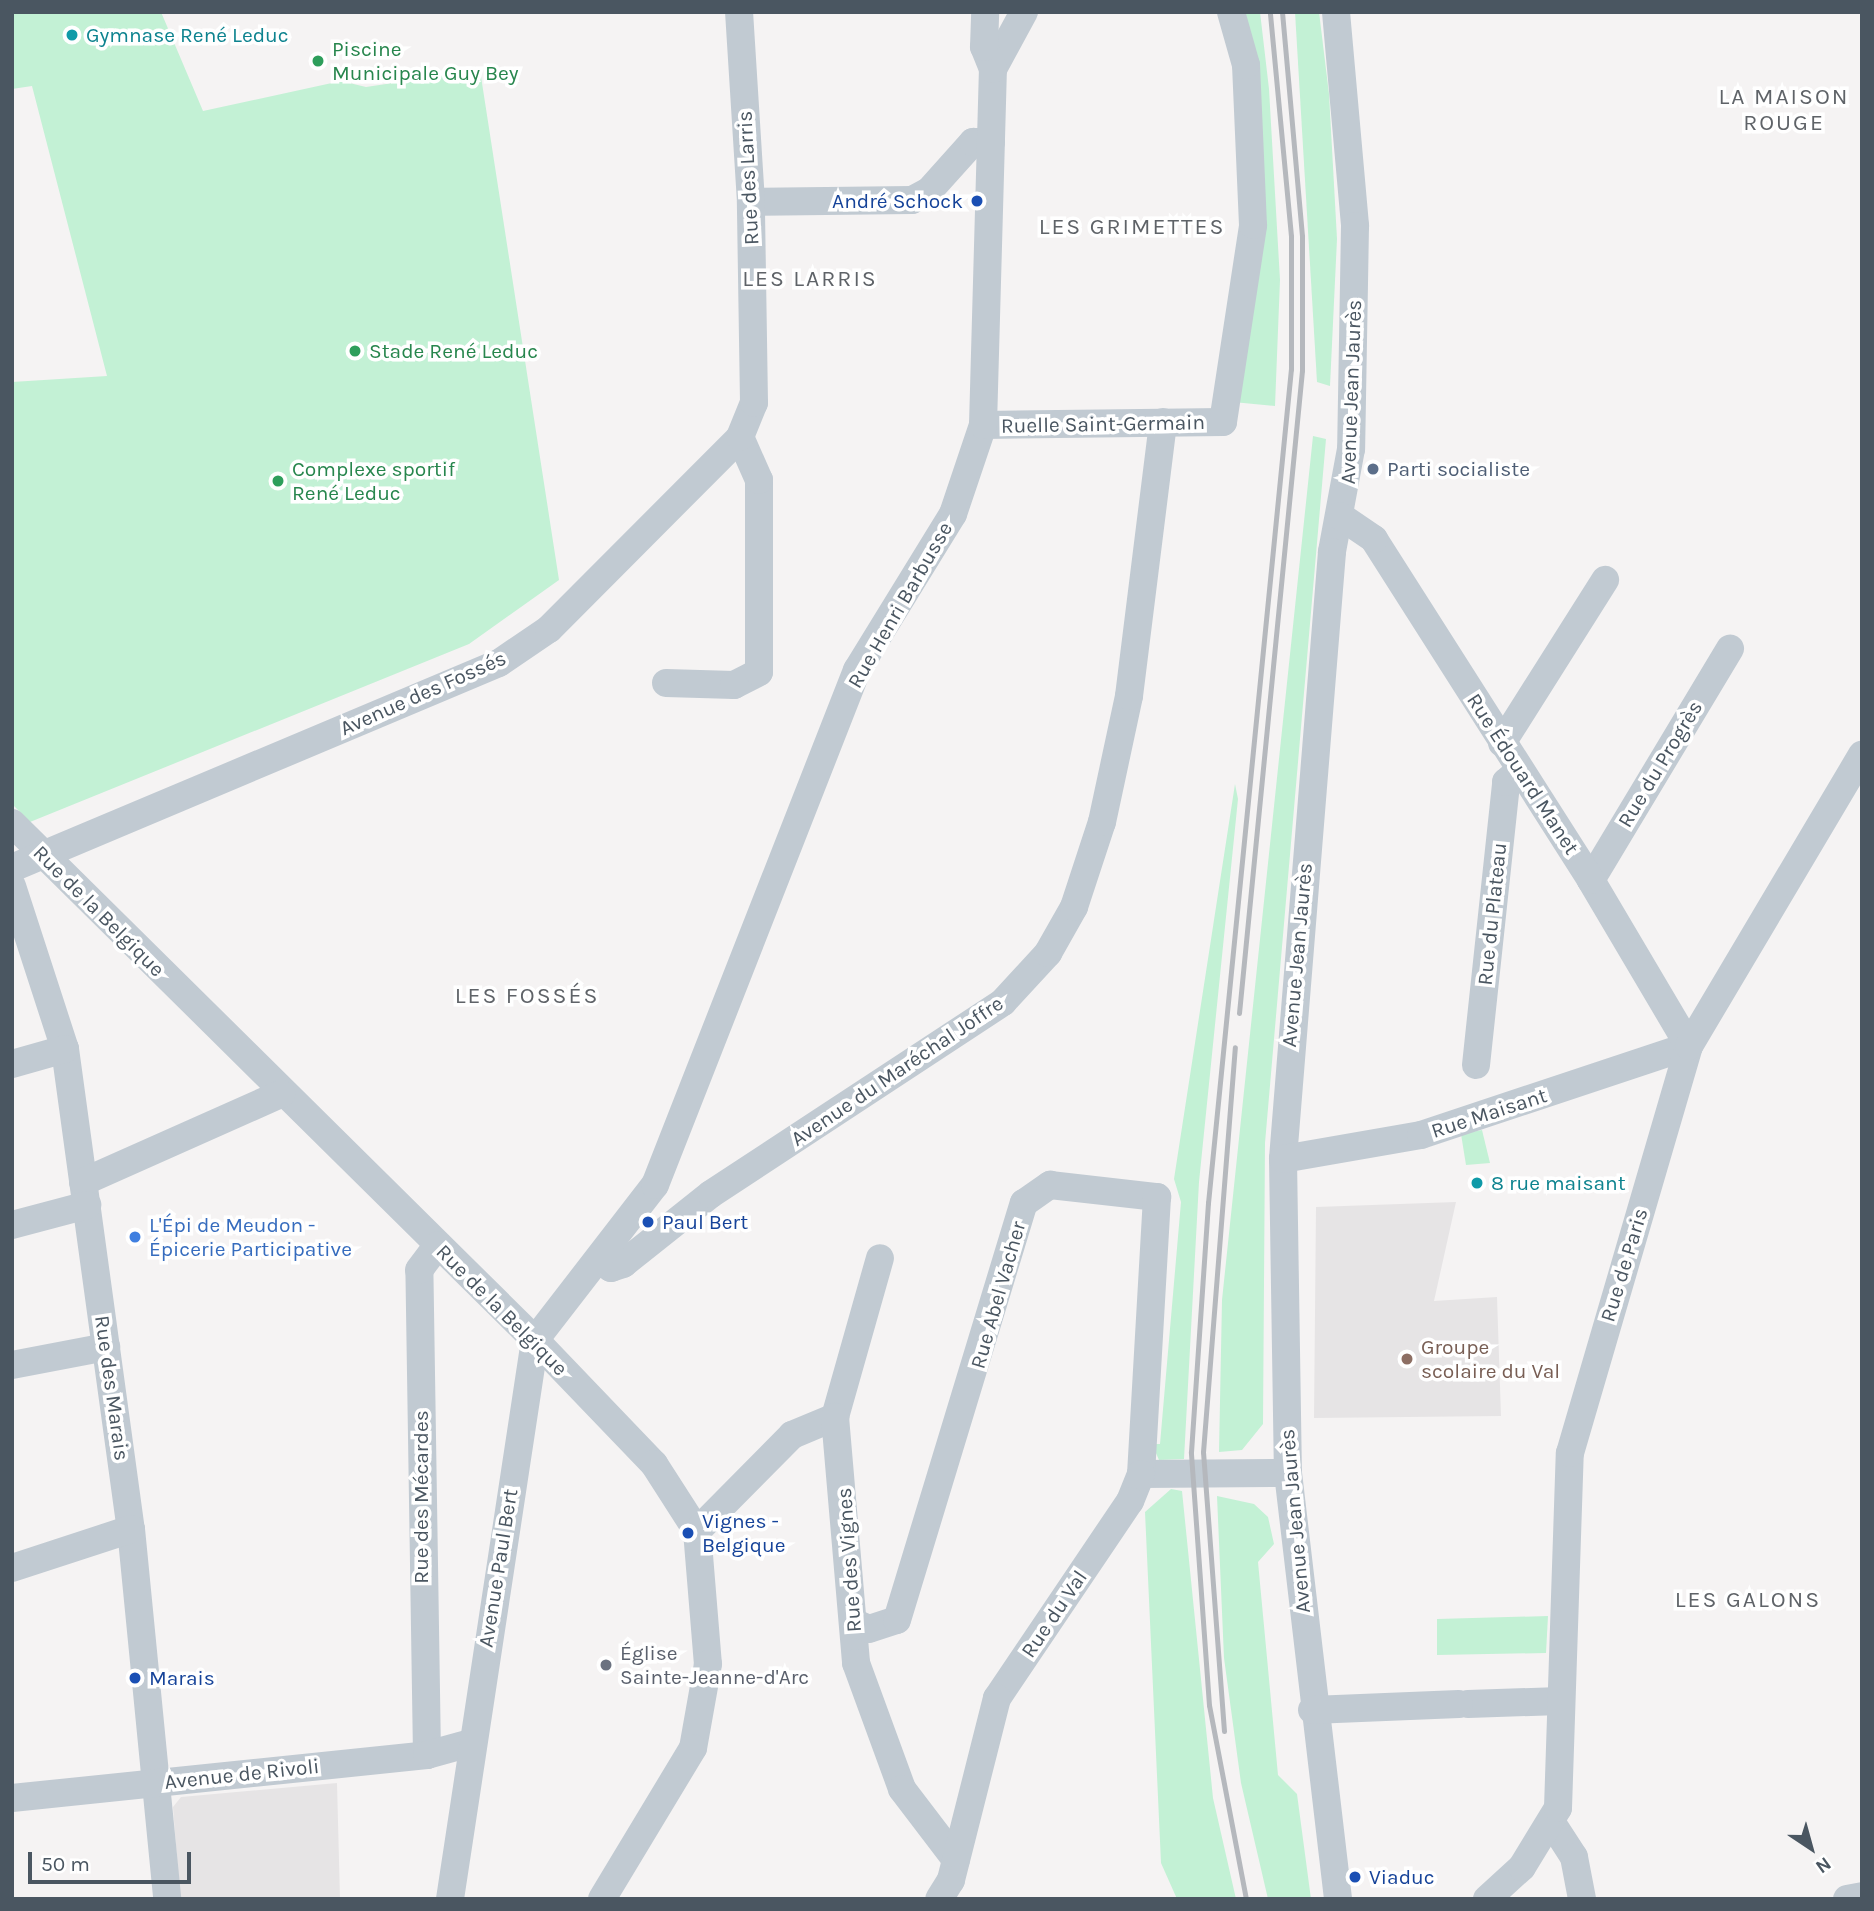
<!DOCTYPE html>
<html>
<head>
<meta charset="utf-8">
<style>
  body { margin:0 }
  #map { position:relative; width:1874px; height:1911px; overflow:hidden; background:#f5f3f3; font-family:Karla,sans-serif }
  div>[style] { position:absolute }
  .education>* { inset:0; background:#e6e4e5 }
  .green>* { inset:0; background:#c3f1d5 }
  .minor>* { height:28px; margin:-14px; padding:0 14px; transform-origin:14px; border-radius:14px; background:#c1cad2 }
  .rail>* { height:5px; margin:-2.5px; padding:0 2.5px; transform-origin:2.5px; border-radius:2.5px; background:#b5b8bd }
  .dots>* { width:19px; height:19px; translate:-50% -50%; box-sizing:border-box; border:4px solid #fff; border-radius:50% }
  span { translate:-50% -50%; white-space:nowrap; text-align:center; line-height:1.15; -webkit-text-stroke:7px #fff; paint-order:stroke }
  .culture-label { font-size:21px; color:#0d838f }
  .left { translate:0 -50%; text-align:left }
  .leisure-label { font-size:21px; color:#27864d }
  .street-label { font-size:21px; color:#4a5661 }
  .transit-label { font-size:21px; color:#164399 }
  .right { translate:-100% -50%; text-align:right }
  .service-label { font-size:21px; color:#4e5e75 }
  .shop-label { font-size:21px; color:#366cbe }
  .education-label { font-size:21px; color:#785e54 }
  .worship-label { font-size:21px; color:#5b616d }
  .neighbourhood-label { font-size:23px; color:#5f6368; letter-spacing:2px }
  .frame { position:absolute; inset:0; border:14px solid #4a5661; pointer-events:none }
  .north { position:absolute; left:1776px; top:1813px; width:70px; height:70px; -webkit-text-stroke:5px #fff; paint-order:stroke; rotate:144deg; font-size:19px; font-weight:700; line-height:28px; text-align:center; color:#4a5661 }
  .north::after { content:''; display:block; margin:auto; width:24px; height:32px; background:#4a5661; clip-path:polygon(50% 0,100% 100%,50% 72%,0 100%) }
  .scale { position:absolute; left:28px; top:1852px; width:163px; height:32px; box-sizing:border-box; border:4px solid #4a5661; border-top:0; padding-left:9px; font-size:21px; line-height:24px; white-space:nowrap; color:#4a5661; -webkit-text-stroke:5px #fff; paint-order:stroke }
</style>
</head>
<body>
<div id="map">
  <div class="education">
    <i style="clip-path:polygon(1456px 1202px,1434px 1301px,1497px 1297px,1501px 1416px,1314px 1418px,1316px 1207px)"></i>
    <i style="clip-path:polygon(337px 1783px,340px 1899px,180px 1899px,173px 1807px,181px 1797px)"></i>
  </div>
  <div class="green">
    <i style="clip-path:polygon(12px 12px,161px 12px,203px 111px,341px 81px,366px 87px,480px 70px,559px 580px,469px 644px,30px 822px,12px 804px,12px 382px,107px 376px,32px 86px,12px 89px)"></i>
    <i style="clip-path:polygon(1239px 12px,1260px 12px,1269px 89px,1280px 280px,1275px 406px,1233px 402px,1260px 225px)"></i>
    <i style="clip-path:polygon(1295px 12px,1319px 12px,1329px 94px,1337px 239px,1330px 386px,1317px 382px)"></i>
    <i style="clip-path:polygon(1313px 436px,1326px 439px,1265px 1143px,1263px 1424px,1242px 1450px,1219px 1452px,1222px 1300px)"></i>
    <i style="clip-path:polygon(1235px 784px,1238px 799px,1199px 1182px,1184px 1459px,1159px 1460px,1152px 1444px,1160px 1444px,1181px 1202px,1174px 1179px)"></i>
    <i style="clip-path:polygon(1482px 1130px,1490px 1163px,1466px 1165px,1461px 1134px)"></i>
    <i style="clip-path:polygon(1171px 1489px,1182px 1491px,1213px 1798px,1236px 1899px,1177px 1899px,1161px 1863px,1145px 1512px)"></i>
    <i style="clip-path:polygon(1217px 1496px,1254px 1504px,1268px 1517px,1274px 1544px,1258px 1562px,1278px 1775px,1297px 1794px,1311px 1899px,1268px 1899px,1241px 1783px,1224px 1658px)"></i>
    <i style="clip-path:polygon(1548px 1616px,1546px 1653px,1437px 1655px,1437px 1619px)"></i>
  </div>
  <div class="minor">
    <i style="left:1336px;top:12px;width:215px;rotate:84.9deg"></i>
    <i style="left:1355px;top:226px;width:223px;rotate:91deg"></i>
    <i style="left:1351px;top:449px;width:105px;rotate:100.5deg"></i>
    <i style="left:1332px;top:552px;width:609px;rotate:94.62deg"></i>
    <i style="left:1283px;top:1159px;width:314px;rotate:89.1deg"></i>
    <i style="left:1288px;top:1473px;width:429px;rotate:83.3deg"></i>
    <i style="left:993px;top:69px;width:65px;rotate:-61.5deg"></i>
    <i style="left:751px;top:202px;width:161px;rotate:-0.7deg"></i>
    <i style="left:912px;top:200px;width:19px;rotate:-28deg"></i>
    <i style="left:929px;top:191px;width:66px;rotate:-48.1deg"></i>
    <i style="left:973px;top:142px;width:18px"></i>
    <i style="left:983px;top:425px;width:240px;rotate:-0.7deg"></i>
    <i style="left:1223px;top:422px;width:199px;rotate:-81.3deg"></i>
    <i style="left:1253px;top:225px;width:160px;rotate:-92.5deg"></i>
    <i style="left:1246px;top:65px;width:55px;rotate:-105.8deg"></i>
    <i style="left:666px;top:683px;width:68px;rotate:1.7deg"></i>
    <i style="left:734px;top:685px;width:28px;rotate:-27deg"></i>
    <i style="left:759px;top:672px;width:192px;rotate:-90deg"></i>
    <i style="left:759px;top:480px;width:47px;rotate:-113.8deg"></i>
    <i style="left:1502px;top:743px;width:193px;rotate:-57.7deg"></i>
    <i style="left:12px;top:823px;width:735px;rotate:44.67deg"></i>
    <i style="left:535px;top:1340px;width:172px;rotate:46.2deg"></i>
    <i style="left:654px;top:1464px;width:80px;rotate:57.3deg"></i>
    <i style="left:697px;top:1531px;width:133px;rotate:85.3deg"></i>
    <i style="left:708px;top:1664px;width:85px;rotate:100.1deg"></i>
    <i style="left:693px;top:1748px;width:176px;rotate:121.1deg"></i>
    <i style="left:12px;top:868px;width:528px;rotate:-22.83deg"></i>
    <i style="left:499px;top:663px;width:60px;rotate:-34.2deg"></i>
    <i style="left:549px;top:629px;width:271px;rotate:-45.1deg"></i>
    <i style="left:740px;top:437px;width:37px;rotate:-68deg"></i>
    <i style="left:754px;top:403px;width:201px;rotate:-90.9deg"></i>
    <i style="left:751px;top:202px;width:190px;rotate:-93.6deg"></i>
    <i style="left:1591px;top:880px;width:270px;rotate:-59deg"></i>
    <i style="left:12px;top:886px;width:171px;rotate:72deg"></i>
    <i style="left:65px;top:1049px;width:485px;rotate:82.2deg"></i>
    <i style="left:131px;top:1529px;width:372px;rotate:84.4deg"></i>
    <i style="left:12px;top:1064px;width:55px;rotate:-15.8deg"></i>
    <i style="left:1476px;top:1065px;width:285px;rotate:-83.9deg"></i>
    <i style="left:1506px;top:782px;width:18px;rotate:-41deg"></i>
    <i style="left:1283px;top:1159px;width:140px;rotate:-9.9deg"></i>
    <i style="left:1421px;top:1135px;width:282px;rotate:-18.4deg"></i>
    <i style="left:1689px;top:1046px;width:193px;rotate:-120.6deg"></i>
    <i style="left:1591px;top:880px;width:404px;rotate:-122.5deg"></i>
    <i style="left:1374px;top:539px;width:41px;rotate:-145.9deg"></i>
    <i style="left:83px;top:1182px;width:217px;rotate:-24deg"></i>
    <i style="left:12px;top:1225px;width:78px;rotate:-14.9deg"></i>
    <i style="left:599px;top:1259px;width:15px;rotate:37deg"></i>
    <i style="left:611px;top:1268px;width:13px;rotate:-18deg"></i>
    <i style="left:623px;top:1264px;width:112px;rotate:-38.5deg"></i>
    <i style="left:711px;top:1194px;width:349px;rotate:-33.3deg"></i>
    <i style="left:1003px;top:1002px;width:67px;rotate:-47.4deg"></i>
    <i style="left:1048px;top:953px;width:53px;rotate:-60.5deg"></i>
    <i style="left:1074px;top:907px;width:89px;rotate:-71.8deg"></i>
    <i style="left:1102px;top:822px;width:129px;rotate:-77.9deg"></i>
    <i style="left:1129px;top:696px;width:276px;rotate:-82.9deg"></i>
    <i style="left:12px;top:1365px;width:96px;rotate:-10.8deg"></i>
    <i style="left:835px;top:1417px;width:165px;rotate:-74.2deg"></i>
    <i style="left:1141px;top:1474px;width:147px;rotate:-0.4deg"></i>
    <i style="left:697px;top:1531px;width:135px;rotate:-45.3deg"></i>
    <i style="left:792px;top:1435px;width:47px;rotate:-22.7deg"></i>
    <i style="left:835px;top:1417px;width:247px;rotate:85.1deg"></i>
    <i style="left:856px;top:1663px;width:134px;rotate:69.9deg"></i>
    <i style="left:902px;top:1789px;width:89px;rotate:52.7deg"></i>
    <i style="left:12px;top:1568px;width:125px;rotate:-18.1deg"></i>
    <i style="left:855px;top:1623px;width:15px;rotate:23deg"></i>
    <i style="left:869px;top:1629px;width:29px;rotate:-18deg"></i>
    <i style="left:897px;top:1620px;width:436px;rotate:-73.1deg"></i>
    <i style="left:1024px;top:1203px;width:32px;rotate:-35deg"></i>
    <i style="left:1050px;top:1185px;width:108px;rotate:6.4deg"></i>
    <i style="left:1157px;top:1197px;width:277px;rotate:93.3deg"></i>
    <i style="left:1141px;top:1474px;width:29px;rotate:112deg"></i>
    <i style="left:1130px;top:1501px;width:238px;rotate:124deg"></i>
    <i style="left:997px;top:1698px;width:188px;rotate:104.2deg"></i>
    <i style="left:951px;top:1880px;width:22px;rotate:122deg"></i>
    <i style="left:1468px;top:1704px;width:92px;rotate:-1.9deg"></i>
    <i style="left:1312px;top:1710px;width:147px;rotate:-2.3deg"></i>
    <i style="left:427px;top:1755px;width:485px;rotate:-90.9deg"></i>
    <i style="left:419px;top:1270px;width:31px;rotate:-53deg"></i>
    <i style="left:12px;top:1798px;width:417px;rotate:-5.9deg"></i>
    <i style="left:427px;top:1755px;width:46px;rotate:-15.3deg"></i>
    <i style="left:1552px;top:1823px;width:40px;rotate:57.1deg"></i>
    <i style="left:1574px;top:1857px;width:43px;rotate:79.2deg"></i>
    <i style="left:450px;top:1899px;width:565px;rotate:-81.35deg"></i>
    <i style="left:535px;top:1340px;width:196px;rotate:-52.3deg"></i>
    <i style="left:655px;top:1185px;width:553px;rotate:-68.58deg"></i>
    <i style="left:857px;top:670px;width:183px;rotate:-58.4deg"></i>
    <i style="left:953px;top:514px;width:94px;rotate:-71.4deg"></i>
    <i style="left:983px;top:425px;width:356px;rotate:-88.4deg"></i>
    <i style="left:993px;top:69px;width:24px;rotate:-112deg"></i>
    <i style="left:984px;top:47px;width:35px;rotate:-88deg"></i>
    <i style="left:1487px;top:1899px;width:47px;rotate:-42.4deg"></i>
    <i style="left:1522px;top:1867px;width:69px;rotate:-58.6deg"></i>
    <i style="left:1558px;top:1808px;width:355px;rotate:-88.1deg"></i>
    <i style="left:1570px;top:1453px;width:424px;rotate:-73.7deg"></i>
    <i style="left:1689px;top:1046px;width:339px;rotate:-59.3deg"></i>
    <i style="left:1847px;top:1899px;width:15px;rotate:-11deg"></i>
  </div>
  <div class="rail">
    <i style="left:1239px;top:1013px;width:646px;rotate:-84.4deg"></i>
    <i style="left:1302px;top:370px;width:134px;rotate:-90deg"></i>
    <i style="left:1302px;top:236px;width:225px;rotate:-95.1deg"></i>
    <i style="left:1224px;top:1731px;width:280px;rotate:-94.3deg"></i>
    <i style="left:1203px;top:1452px;width:406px;rotate:-85.5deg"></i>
    <i style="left:1246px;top:1899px;width:197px;rotate:-100.8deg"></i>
    <i style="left:1209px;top:1705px;width:254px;rotate:-94.1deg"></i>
    <i style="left:1191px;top:1452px;width:250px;rotate:-86.1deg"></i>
    <i style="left:1208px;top:1203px;width:838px;rotate:-84.32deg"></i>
    <i style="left:1291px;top:369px;width:133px;rotate:-90deg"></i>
    <i style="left:1291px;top:236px;width:225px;rotate:-95.4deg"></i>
  </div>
  <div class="dots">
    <i style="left:72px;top:35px;background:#0f9aa8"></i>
    <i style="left:318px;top:61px;background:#2e9e5b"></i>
    <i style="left:977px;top:201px;background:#1a4fb4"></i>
    <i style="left:355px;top:351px;background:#2e9e5b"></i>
    <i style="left:1373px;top:469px;background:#5c6f8a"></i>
    <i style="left:278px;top:481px;background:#2e9e5b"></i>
    <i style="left:1477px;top:1183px;background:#0f9aa8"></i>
    <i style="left:648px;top:1222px;background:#1a4fb4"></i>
    <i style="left:135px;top:1237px;background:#3f7fe0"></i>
    <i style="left:1407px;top:1359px;background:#8d6e63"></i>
    <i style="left:688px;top:1533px;background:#1a4fb4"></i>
    <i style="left:606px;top:1665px;background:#6b7280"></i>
    <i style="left:135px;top:1678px;background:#1a4fb4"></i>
    <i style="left:1355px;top:1877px;background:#1a4fb4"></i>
  </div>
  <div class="culture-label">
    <span class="left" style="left:86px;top:35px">Gymnase René Leduc</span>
    <span class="left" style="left:1491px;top:1183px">8 rue maisant</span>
  </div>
  <div class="leisure-label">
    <span class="left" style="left:332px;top:61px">Piscine<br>Municipale Guy Bey</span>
    <span class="left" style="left:369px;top:351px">Stade René Leduc</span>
    <span class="left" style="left:292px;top:481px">Complexe sportif<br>René Leduc</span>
  </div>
  <div class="street-label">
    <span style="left:748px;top:178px;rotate:-93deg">Rue des Larris</span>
    <span style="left:1351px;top:392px;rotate:-88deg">Avenue Jean Jaurès</span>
    <span style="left:1103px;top:424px;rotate:-1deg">Ruelle Saint-Germain</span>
    <span style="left:900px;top:605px;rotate:-60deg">Rue Henri Barbusse</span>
    <span style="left:423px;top:693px;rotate:-24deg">Avenue des Fossés</span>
    <span style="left:1660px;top:764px;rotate:-59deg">Rue du Progrès</span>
    <span style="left:1523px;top:774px;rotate:57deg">Rue Édouard Manet</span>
    <span style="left:99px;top:911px;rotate:45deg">Rue de la Belgique</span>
    <span style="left:1492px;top:914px;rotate:-84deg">Rue du Plateau</span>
    <span style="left:1297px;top:955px;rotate:-85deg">Avenue Jean Jaurès</span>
    <span style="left:897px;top:1071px;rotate:-34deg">Avenue du Maréchal Joffre</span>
    <span style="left:1489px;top:1113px;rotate:-18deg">Rue Maisant</span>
    <span style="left:1624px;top:1265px;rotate:-73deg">Rue de Paris</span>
    <span style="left:998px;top:1295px;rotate:-74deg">Rue Abel Vacher</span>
    <span style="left:502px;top:1310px;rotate:45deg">Rue de la Belgique</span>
    <span style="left:112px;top:1388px;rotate:82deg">Rue des Marais</span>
    <span style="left:421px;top:1497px;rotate:-90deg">Rue des Mécardes</span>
    <span style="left:1295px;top:1521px;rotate:-95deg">Avenue Jean Jaurès</span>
    <span style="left:849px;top:1560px;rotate:-94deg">Rue des Vignes</span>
    <span style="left:498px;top:1568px;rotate:-81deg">Avenue Paul Bert</span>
    <span style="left:1054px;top:1614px;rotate:-56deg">Rue du Val</span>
    <span style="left:242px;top:1774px;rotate:-6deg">Avenue de Rivoli</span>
  </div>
  <div class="transit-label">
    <span class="right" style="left:963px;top:201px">André Schock</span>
    <span class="left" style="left:662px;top:1222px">Paul Bert</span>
    <span class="left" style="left:702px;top:1533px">Vignes -<br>Belgique</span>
    <span class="left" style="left:149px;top:1678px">Marais</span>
    <span class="left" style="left:1369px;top:1877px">Viaduc</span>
  </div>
  <div class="service-label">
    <span class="left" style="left:1387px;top:469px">Parti socialiste</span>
  </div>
  <div class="shop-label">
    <span class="left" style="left:149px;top:1237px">L'Épi de Meudon -<br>Épicerie Participative</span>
  </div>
  <div class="education-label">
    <span class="left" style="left:1421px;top:1359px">Groupe<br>scolaire du Val</span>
  </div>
  <div class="worship-label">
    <span class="left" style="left:620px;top:1665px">Église<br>Sainte-Jeanne-d'Arc</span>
  </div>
  <div class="neighbourhood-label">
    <span style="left:1784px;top:110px">LA MAISON<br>ROUGE</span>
    <span style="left:1132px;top:227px">LES GRIMETTES</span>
    <span style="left:810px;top:279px">LES LARRIS</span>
    <span style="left:527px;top:996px">LES FOSSÉS</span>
    <span style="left:1748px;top:1600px">LES GALONS</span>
  </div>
  <div class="frame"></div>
  <div class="north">N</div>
  <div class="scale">50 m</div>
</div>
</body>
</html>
